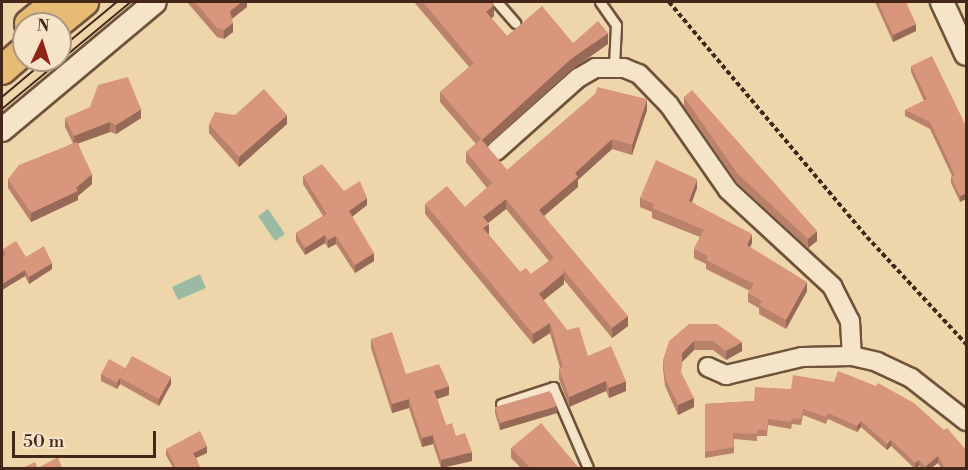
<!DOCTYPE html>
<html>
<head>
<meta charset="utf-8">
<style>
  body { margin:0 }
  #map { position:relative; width:968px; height:470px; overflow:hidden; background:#efd6aa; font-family:"Libre Bodoni",serif }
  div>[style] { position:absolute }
  .water>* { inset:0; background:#9bbaa4 }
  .path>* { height:4px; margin-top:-2px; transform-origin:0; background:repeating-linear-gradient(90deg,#442718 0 4.5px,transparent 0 7.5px) }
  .roads { filter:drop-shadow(2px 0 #6f533c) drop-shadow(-2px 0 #6f533c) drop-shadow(0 2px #6f533c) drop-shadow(0 -2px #6f533c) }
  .service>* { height:9px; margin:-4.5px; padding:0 4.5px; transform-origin:4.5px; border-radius:4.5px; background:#f5e4c8 }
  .minor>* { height:18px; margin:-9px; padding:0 9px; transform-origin:9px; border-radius:9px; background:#f5e4c8 }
  .tertiary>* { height:22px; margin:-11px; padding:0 11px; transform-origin:11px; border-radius:11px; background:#f5e4c8 }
  .primary>* { height:28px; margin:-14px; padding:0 14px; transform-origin:14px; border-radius:14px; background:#e8bb75 }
  .tram>* { height:1.5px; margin:-0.75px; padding:0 0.75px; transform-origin:0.75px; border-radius:0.75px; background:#442718 }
  .wall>* { inset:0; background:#ba816b }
  .shaded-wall>* { inset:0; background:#976957 }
  .building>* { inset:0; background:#d8967c }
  span { translate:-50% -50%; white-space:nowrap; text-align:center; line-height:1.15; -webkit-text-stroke:5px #f5e4c8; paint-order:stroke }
  .frame { position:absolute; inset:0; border:3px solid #442718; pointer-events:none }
  .north { position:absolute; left:12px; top:12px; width:60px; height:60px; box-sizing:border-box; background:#f5e4c8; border:2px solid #ae9882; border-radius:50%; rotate:4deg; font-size:16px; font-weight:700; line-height:24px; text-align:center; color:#442718 }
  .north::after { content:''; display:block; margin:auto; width:21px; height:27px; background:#8f2418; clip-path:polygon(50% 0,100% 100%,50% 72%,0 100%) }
  .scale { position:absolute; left:12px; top:431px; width:144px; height:27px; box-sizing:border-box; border:3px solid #442718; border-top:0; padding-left:8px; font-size:18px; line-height:21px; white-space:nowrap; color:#442718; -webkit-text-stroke:4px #f5e4c8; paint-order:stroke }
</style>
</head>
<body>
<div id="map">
  <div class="water">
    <i style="clip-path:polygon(268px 209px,285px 234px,275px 241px,258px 216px)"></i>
    <i style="clip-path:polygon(200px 274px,206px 288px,178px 300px,172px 287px)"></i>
  </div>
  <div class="path">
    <i style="left:669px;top:2px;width:307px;rotate:49.9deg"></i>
    <i style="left:867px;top:237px;width:146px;rotate:47.2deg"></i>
  </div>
  <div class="roads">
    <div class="service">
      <i style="left:497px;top:2px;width:28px;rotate:49deg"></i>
      <i style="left:600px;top:2px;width:28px;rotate:55deg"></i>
      <i style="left:616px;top:25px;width:41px;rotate:92.8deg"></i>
      <i style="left:501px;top:404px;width:55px;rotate:-18.1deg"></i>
      <i style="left:553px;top:387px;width:88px;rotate:66.6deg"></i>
    </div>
    <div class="minor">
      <i style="left:496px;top:151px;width:110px;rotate:-41.7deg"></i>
      <i style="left:578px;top:78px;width:20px;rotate:-30deg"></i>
      <i style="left:595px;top:68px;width:29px"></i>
      <i style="left:624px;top:68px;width:16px;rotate:22deg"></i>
      <i style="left:639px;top:74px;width:43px;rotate:45.9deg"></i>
      <i style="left:669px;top:105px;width:103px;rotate:55.2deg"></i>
      <i style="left:728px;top:190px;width:142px;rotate:42.7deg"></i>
      <i style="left:832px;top:286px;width:39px;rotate:63deg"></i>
      <i style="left:850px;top:321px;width:35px;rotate:87deg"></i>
      <i style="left:708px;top:367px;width:20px;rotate:24deg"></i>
      <i style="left:726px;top:375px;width:78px;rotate:-13.3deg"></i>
      <i style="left:802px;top:357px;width:50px;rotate:-1.1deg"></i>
      <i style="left:852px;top:356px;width:26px;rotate:13deg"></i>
      <i style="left:877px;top:362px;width:38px;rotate:25deg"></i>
      <i style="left:911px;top:378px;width:70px;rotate:38deg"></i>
    </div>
    <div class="tertiary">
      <i style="left:942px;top:2px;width:57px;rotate:65.2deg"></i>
      <i style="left:2px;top:130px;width:199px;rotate:-39.9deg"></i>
    </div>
    <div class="primary">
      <i style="left:29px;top:24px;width:35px;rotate:-39deg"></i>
      <i style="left:57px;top:24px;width:35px;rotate:-39deg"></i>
      <i style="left:2px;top:70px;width:29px;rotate:-41deg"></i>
    </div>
  </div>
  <div class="tram">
    <i style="left:60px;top:49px;width:74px;rotate:-39.5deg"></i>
    <i style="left:2px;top:97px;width:57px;rotate:-40.1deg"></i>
    <i style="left:2px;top:109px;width:168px;rotate:-39.7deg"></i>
  </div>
  <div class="wall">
    <i style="clip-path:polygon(187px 2px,247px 2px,247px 7px,232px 19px,233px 32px,224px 39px,217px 37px)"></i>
    <i style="clip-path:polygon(evenodd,414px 2px,491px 2px,494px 16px,491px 18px,507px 36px,573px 43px,608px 44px,571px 70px,487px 146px,507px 170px,647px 110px,632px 155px,612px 149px,578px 180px,578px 187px,544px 216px,628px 326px,612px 338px,564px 280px,564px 284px,543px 300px,588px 356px,626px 391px,609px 398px,606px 391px,569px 407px,559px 379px,559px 368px,560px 368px,550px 333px,533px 344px,425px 214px,425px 204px,465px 207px,487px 188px,466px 162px,466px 152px,476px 144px,440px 102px,440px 92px,469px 67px,414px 2px,506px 209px,549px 261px,531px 274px,520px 272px,488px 234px,488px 223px,506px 209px)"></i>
    <i style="clip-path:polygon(875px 2px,906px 2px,916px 31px,893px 42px)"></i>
    <i style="clip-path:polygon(911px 66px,966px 126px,960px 202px,951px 183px,951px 177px,952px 176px,930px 129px,905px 116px,905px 110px,924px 101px,911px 72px)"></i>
    <i style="clip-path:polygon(684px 97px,817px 241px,808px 248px,737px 183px,684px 106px)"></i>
    <i style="clip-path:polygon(65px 118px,141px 118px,116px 134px,110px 132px,78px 143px,92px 184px,78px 196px,78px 200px,31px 222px,8px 188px,8px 179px,73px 143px,65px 127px)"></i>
    <i style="clip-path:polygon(209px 124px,287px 124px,239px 167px,209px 133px)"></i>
    <i style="clip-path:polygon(303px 176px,344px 191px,367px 205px,352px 217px,374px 261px,355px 273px,336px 244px,328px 248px,325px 243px,305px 255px,296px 241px,296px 233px,323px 216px,303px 184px)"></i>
    <i style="clip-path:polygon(697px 188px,692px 202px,752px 243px,750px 247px,807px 291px,786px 329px,759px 314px,759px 308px,748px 302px,748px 293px,750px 291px,706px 269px,706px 264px,694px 258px,694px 249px,700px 237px,652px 218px,652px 212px,640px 207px,640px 198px)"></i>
    <i style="clip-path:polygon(3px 249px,26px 257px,52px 269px,29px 284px,25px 276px,2px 290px,2px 257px,3px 256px)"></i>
    <i style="clip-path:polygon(689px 324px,742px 351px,726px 360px,713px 350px,694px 350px,682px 362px,681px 373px,694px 407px,678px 415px,665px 386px,663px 369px,663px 360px)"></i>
    <i style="clip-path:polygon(371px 339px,406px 374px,449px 395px,437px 399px,446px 425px,456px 436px,472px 461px,441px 468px,433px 444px,422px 447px,409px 408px,392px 413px,371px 348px)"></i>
    <i style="clip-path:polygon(125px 368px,171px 384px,159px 406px,120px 384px,117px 389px,101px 381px,101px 374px)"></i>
    <i style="clip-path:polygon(791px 389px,966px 468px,941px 468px,938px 463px,931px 468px,921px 468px,919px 466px,916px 468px,914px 468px,891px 446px,887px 450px,861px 427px,857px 432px,828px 419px,826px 424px,803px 415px,801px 425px,792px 424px,791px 429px,768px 425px,767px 436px,757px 436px,757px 441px,734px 439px,734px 453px,705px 458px,705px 404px,754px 401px)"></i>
    <i style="clip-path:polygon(495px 407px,557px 413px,500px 430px,495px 413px)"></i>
    <i style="clip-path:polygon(511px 448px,579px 468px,521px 468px,511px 458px)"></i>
    <i style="clip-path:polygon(166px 449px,207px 453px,196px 458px,200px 468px,173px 468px,166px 455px)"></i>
  </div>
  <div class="shaded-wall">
    <i style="clip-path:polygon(242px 2px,247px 2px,247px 7px,230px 20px,230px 11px)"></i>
    <i style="clip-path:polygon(494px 5px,494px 16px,486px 23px,486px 12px)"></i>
    <i style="clip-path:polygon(233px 23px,233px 32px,224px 39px,224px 30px)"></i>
    <i style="clip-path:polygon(916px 24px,916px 31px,893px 42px,893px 35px)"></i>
    <i style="clip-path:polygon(608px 33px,608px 44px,571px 70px,482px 151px,482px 140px,571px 59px)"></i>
    <i style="clip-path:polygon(647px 99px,647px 110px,632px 155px,632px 145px)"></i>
    <i style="clip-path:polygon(141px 109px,141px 118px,116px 134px,116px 125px)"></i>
    <i style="clip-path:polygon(287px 115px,287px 124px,239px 167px,239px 157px)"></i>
    <i style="clip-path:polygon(110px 122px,110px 132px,74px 145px,74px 136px)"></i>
    <i style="clip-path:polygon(612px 139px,612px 149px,578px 180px,578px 187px,539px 220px,539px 210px,575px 173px)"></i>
    <i style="clip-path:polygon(92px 174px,92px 184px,78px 196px,78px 200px,31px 222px,31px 213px,76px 188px)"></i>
    <i style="clip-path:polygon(697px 179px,697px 188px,689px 210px,689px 201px)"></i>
    <i style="clip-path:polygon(966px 193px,966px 199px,960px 202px,960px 196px)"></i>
    <i style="clip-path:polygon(367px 198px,367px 205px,349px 219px,349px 211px)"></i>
    <i style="clip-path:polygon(506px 199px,506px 209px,483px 227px,483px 217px)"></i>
    <i style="clip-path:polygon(489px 224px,489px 234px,483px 238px,483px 228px)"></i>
    <i style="clip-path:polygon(817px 231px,817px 241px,808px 248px,808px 239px)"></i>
    <i style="clip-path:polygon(752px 234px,752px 243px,747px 254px,747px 245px)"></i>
    <i style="clip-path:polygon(325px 235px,325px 243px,305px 255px,305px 248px)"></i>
    <i style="clip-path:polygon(336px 236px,336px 244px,328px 248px,328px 240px)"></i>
    <i style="clip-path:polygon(374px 253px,374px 261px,355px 273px,355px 265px)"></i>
    <i style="clip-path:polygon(52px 263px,52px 269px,29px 284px,29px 277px)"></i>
    <i style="clip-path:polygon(25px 270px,25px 276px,2px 290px,2px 284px)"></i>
    <i style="clip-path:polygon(564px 273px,564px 284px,539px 304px,539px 294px)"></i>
    <i style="clip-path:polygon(807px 282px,807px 291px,786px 329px,786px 320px)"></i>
    <i style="clip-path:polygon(628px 316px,628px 326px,612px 338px,612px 328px)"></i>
    <i style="clip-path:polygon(550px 323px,550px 333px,533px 344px,533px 334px)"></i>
    <i style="clip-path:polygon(694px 341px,694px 350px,682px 362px,682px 353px)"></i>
    <i style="clip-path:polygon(742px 342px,742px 351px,726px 360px,726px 351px)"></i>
    <i style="clip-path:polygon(125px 368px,120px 378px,120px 384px,117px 389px,117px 383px)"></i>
    <i style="clip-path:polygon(171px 377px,171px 384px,159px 406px,159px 399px)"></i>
    <i style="clip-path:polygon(606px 381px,606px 391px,569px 407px,569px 397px)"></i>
    <i style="clip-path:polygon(626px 381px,626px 391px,609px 398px,609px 388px)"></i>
    <i style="clip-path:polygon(449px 386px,449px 395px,434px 400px,434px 391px)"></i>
    <i style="clip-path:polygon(694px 398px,694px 407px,678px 415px,678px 405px)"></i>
    <i style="clip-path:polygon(409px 399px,409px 408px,392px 413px,392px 404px)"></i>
    <i style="clip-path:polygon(557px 406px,557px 413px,500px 430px,500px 423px)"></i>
    <i style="clip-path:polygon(861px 421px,861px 427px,857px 432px,857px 426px)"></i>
    <i style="clip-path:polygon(433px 435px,433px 444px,422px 447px,422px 438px)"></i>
    <i style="clip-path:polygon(891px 440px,891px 446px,887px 450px,887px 444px)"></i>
    <i style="clip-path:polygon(207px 446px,207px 453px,193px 459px,193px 453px)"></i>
    <i style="clip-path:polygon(472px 452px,472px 461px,441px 468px,441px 460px)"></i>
    <i style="clip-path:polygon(938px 456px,938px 463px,931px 468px,925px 468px,925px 467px)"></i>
    <i style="clip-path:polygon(919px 460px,919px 466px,915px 468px,915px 463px)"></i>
  </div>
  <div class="building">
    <i style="clip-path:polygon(195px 2px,242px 2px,230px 11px,233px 23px,224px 30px,217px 28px)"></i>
    <i style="clip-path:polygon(423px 2px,491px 2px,494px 5px,486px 12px,507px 36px,542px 6px,573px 43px,598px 21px,608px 33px,571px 59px,482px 140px,440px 92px,474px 63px)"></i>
    <i style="clip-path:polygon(878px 2px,906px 2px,916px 24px,893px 35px)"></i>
    <i style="clip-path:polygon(932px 56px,966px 126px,966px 193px,960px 196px,951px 177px,955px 175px,930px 122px,905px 110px,927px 99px,911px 66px)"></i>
    <i style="clip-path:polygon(128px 77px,141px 109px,116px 125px,110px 122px,74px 136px,65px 118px,90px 107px,98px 85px)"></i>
    <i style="clip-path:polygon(evenodd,597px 87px,647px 99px,632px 145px,612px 139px,575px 173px,578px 177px,539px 210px,628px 316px,612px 328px,562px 268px,564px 273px,539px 294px,567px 330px,579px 327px,588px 356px,611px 346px,626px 381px,609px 388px,606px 381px,569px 397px,559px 368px,563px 367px,550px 323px,533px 334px,425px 204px,447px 186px,465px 207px,492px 183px,466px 152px,481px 139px,507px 170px,596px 93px,597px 87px,506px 199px,554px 258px,531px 274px,526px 268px,520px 272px,483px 228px,489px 224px,483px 217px,506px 199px)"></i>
    <i style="clip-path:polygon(264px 89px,287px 115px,239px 157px,209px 124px,215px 112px,235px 115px)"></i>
    <i style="clip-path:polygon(692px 90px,817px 231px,808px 239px,737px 173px,684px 97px)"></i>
    <i style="clip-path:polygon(77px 142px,92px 174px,76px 188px,78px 191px,31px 213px,8px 179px,19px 165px)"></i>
    <i style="clip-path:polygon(656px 160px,697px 179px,689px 201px,752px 234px,747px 245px,807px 282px,786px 320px,759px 305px,762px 301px,748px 293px,754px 284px,706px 260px,708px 256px,694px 249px,704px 230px,652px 208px,654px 204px,640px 198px)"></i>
    <i style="clip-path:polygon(322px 164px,344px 191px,360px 181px,367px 198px,349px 211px,374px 253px,355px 265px,336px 236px,328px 240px,325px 235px,305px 248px,296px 233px,327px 214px,303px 176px)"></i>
    <i style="clip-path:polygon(16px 241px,26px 257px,44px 246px,52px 263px,29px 277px,25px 270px,2px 284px,2px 257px,6px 255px,3px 249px)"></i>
    <i style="clip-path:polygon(689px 324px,717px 324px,742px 342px,726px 351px,713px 341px,694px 341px,682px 353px,681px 372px,694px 398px,678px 405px,665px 377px,663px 360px,669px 341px)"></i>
    <i style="clip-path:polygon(392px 332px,406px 374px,439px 364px,449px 386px,434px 391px,446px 425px,452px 423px,456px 436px,465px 433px,472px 452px,441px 460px,433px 435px,422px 438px,409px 399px,392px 404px,371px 339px)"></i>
    <i style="clip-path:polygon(132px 356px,171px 377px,159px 399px,120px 378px)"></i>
    <i style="clip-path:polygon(109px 359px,125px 368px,117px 383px,101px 374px)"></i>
    <i style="clip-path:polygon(838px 371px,876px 386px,878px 383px,914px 403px,944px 430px,947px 428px,966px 450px,966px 468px,945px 468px,938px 456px,925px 467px,919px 460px,915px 463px,891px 440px,887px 444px,861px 421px,857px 426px,828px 413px,826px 417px,803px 409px,801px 419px,792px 418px,791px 422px,768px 419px,767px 430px,757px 430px,757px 434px,733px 433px,734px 447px,705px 452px,705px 404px,754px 401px,755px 387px,791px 389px,793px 375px,834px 382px)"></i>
    <i style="clip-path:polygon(550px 391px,557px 406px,500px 423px,495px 407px)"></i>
    <i style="clip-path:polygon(541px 423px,579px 468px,530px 468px,511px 448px)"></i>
    <i style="clip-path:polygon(200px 431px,207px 446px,193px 453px,200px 467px,197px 468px,176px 468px,166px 449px)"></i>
    <i style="clip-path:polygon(58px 457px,62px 468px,22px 468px,35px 462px,38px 468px)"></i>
  </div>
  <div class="frame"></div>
  <div class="north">N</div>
  <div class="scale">50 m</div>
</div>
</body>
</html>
